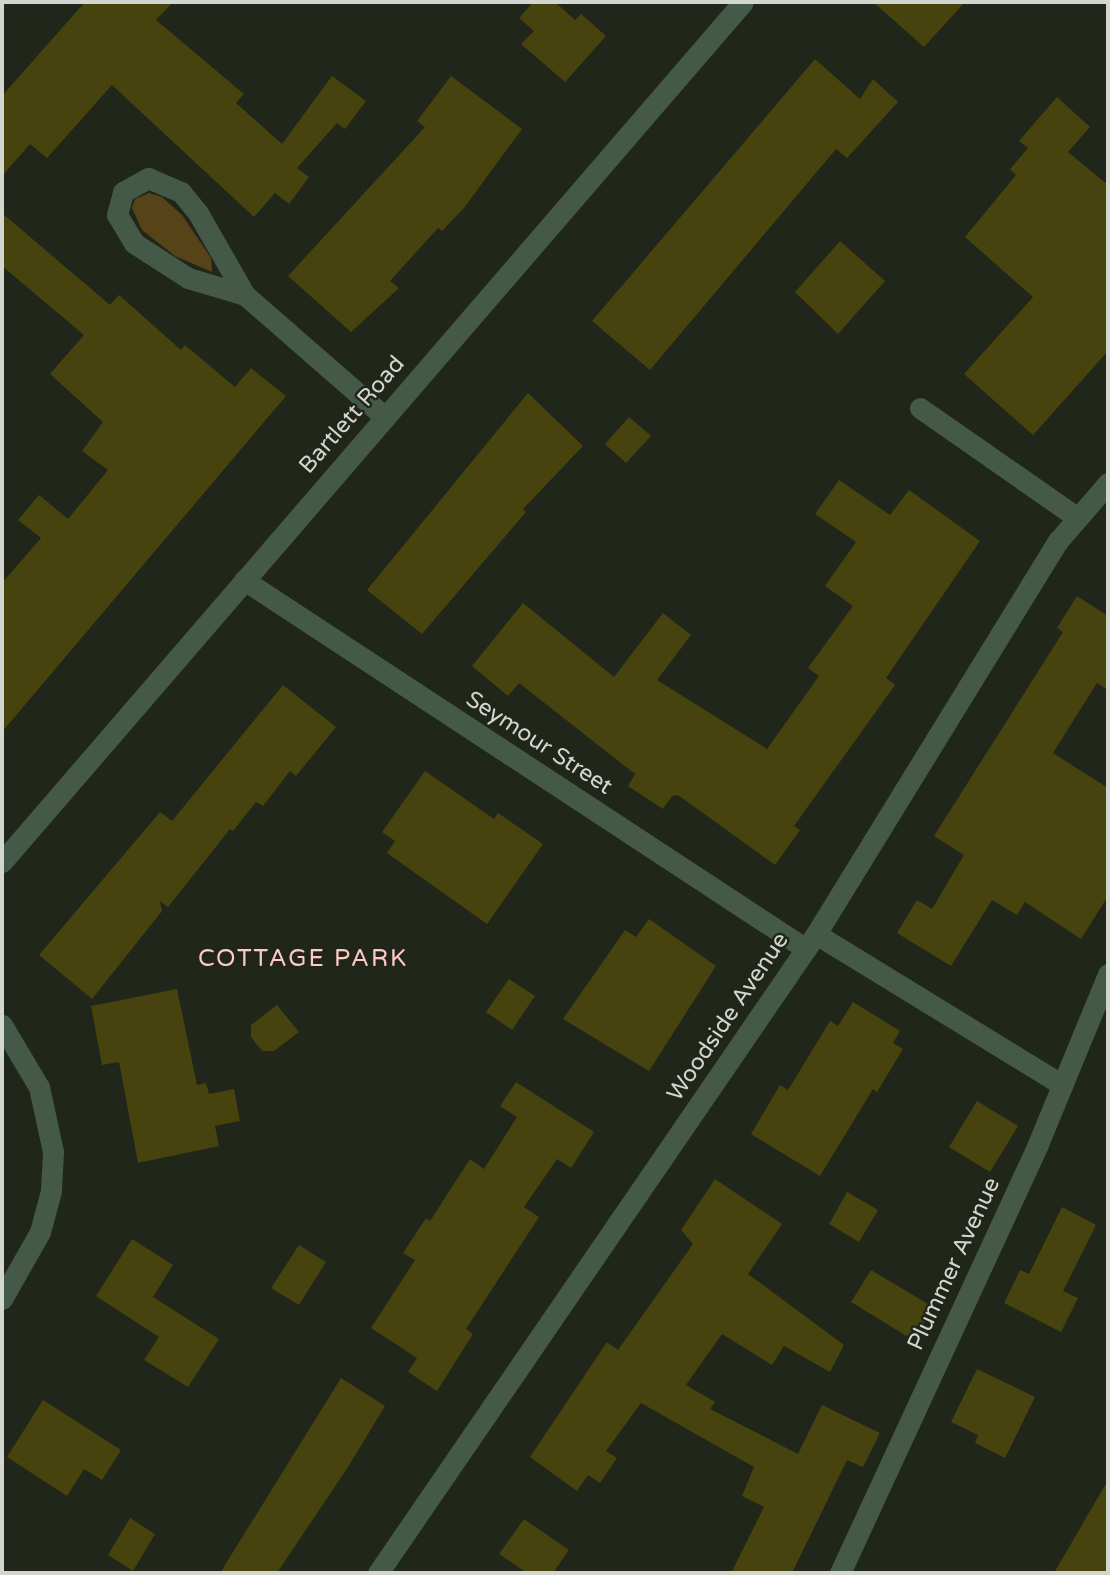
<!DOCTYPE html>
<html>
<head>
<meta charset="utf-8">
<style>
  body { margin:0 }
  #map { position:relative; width:1110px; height:1575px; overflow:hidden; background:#21261a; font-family:"Varela Round",sans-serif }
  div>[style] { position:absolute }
  .green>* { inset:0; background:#564318 }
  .building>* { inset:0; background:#46430e }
  .lane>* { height:21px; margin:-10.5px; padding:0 10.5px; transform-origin:10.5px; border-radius:10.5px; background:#445947 }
  .street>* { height:21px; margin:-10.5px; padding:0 10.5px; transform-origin:10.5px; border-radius:10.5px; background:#445947 }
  span { translate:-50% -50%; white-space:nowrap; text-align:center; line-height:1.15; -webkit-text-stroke:5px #21261a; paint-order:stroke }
  .street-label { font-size:23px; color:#d3d6ce }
  .neighbourhood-label { font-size:24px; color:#fecac7; letter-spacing:2px }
  .frame { position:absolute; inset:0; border:4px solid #d3d6ce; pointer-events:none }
</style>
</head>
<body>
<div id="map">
  <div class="green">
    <i style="clip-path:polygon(149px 193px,162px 197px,182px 215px,211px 258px,212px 272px,175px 256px,142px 230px,132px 208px,135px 199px)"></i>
  </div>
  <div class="building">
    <i style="clip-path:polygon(85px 2px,173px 2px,156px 20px,244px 94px,236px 103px,282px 144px,332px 76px,366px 101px,345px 129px,337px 123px,297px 168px,309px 177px,289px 204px,275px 193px,254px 217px,112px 85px,47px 158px,30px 144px,2px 176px,2px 96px)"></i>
    <i style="clip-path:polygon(533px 2px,555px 2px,575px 20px,581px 14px,606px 36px,565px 82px,521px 44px,534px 31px,519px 18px)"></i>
    <i style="clip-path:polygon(873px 2px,965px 2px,924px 47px)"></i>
    <i style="clip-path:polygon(815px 59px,860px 99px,873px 79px,898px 102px,847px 158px,836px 149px,650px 370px,592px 321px)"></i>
    <i style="clip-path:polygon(451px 76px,522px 129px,464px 208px,442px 231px,438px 228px,390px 281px,399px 288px,351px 332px,288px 276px,425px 127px,417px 121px)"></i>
    <i style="clip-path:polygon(1057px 97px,1090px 127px,1068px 152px,1108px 185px,1108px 351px,1033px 435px,964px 374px,1033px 297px,965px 237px,1016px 175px,1010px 169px,1028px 148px,1019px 141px)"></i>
    <i style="clip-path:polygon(2px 213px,110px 305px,119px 295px,181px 350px,185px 345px,235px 387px,251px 368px,286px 396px,2px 732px,2px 583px,41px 538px,18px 520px,39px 495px,68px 519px,108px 470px,82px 451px,103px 422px,50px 374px,84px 335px,2px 266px)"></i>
    <i style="clip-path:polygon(840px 241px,885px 281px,838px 334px,795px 292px)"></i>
    <i style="clip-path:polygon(528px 393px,583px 446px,523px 509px,526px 512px,422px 634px,367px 590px)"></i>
    <i style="clip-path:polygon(629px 417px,651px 436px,626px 463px,605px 444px)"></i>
    <i style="clip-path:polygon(839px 480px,890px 515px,909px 490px,980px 541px,886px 678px,895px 685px,794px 826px,800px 830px,775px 865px,678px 795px,672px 796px,663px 809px,628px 786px,635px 774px,519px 683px,508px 696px,472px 666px,523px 603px,614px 677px,663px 613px,691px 635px,657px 680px,767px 749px,819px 676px,808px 668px,853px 606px,825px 586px,856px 542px,815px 514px)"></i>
    <i style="clip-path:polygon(1077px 596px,1108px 616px,1108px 690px,1097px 683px,1053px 753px,1108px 788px,1108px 896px,1081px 939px,1025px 902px,1017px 915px,992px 900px,951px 966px,897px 933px,917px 900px,932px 909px,964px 855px,934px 836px,1063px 632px,1057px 628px)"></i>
    <i style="clip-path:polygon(283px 685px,336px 727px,296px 776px,290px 771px,263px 806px,256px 802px,233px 831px,230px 829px,168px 907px,160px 901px,162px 911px,92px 999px,39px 955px,160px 812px,172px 821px)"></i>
    <i style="clip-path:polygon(425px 771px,494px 819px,498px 813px,543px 844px,487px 924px,387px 853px,395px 841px,382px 832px)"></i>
    <i style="clip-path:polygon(649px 919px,716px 966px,649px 1071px,563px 1019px,625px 930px,636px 937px)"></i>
    <i style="clip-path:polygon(509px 979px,535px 996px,512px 1030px,486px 1012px)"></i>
    <i style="clip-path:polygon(177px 989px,197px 1085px,206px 1083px,209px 1094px,234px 1089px,240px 1121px,215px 1126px,219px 1146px,138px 1163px,119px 1062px,102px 1065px,91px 1006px)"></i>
    <i style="clip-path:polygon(853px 1002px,900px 1031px,893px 1043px,903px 1049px,877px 1092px,873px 1089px,820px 1176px,751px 1134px,780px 1085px,788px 1090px,830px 1021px,838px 1026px)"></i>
    <i style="clip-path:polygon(277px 1005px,299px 1032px,274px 1051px,262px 1051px,251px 1037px,251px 1025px)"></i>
    <i style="clip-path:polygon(516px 1082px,594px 1132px,571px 1168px,557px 1159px,524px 1207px,539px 1217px,466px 1329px,473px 1334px,437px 1391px,408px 1372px,417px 1358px,371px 1328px,415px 1260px,403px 1253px,426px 1218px,430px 1221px,470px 1159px,484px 1169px,517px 1117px,500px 1106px)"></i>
    <i style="clip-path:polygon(977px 1101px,1018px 1126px,990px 1172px,949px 1147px)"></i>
    <i style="clip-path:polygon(715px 1179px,782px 1224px,748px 1274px,844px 1345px,830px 1372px,784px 1346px,772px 1365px,722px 1334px,686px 1385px,715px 1402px,710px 1409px,798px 1454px,822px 1405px,880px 1433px,863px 1467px,847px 1460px,792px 1573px,731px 1573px,764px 1507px,742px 1496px,754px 1467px,641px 1403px,606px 1451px,617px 1458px,600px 1483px,588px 1475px,577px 1491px,530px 1457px,607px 1342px,618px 1350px,693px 1244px,681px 1230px)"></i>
    <i style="clip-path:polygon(847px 1192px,878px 1210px,859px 1242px,829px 1224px)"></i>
    <i style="clip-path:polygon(1062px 1207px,1096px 1225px,1063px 1291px,1078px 1298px,1061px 1332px,1004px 1303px,1020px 1270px,1029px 1274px)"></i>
    <i style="clip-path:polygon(132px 1239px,173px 1265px,153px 1297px,219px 1339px,188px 1387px,144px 1360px,159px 1337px,96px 1296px)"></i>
    <i style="clip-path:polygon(299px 1245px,326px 1262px,299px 1305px,271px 1288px)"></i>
    <i style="clip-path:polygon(871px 1270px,933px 1307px,913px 1340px,851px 1302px)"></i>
    <i style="clip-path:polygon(977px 1369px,1035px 1397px,1005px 1458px,975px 1443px,978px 1435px,951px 1422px)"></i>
    <i style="clip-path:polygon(341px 1378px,385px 1406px,348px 1467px,277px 1573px,220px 1573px)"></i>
    <i style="clip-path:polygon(43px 1400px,121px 1450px,102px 1480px,84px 1469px,67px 1496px,7px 1457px)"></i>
    <i style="clip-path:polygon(1108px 1480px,1108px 1573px,1054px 1573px)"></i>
    <i style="clip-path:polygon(130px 1518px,155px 1534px,133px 1571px,108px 1555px)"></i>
    <i style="clip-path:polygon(524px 1519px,569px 1550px,553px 1573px,527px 1573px,499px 1554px)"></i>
  </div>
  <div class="lane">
    <i style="left:920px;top:408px;width:190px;rotate:34.9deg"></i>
  </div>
  <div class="street">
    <i style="left:245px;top:295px;width:59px;rotate:-163.4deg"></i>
    <i style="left:188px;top:278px;width:64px;rotate:-147.1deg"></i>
    <i style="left:134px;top:243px;width:33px;rotate:-121deg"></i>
    <i style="left:117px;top:215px;width:24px;rotate:-75deg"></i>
    <i style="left:123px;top:192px;width:29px;rotate:-29deg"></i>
    <i style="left:148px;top:178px;width:36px;rotate:23deg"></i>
    <i style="left:181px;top:192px;width:27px;rotate:51deg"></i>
    <i style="left:198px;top:213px;width:95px;rotate:60.2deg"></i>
    <i style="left:245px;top:295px;width:186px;rotate:41.1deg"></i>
    <i style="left:244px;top:580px;width:672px;rotate:33.29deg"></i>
    <i style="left:2px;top:862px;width:1135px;rotate:-49.25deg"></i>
    <i style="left:816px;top:934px;width:289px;rotate:31.5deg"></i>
    <i style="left:2px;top:1025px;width:72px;rotate:59.2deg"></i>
    <i style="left:39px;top:1087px;width:66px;rotate:77.8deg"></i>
    <i style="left:53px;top:1152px;width:39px;rotate:93deg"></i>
    <i style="left:51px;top:1191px;width:42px;rotate:105deg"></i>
    <i style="left:40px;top:1232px;width:77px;rotate:119.6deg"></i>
    <i style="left:378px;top:1573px;width:775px;rotate:-55.57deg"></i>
    <i style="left:816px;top:934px;width:462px;rotate:-58.4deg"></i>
    <i style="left:1058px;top:541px;width:77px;rotate:-49.2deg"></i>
    <i style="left:840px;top:1573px;width:472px;rotate:-65.2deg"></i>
    <i style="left:1038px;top:1144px;width:184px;rotate:-67.6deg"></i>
  </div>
  <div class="street-label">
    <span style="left:352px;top:415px;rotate:-49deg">Bartlett Road</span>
    <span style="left:539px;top:743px;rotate:33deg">Seymour Street</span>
    <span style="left:728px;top:1017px;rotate:-56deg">Woodside Avenue</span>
    <span style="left:954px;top:1264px;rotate:-65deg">Plummer Avenue</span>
  </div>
  <div class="neighbourhood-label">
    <span style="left:303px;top:959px">COTTAGE PARK</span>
  </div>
  <div class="frame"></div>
</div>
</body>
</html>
